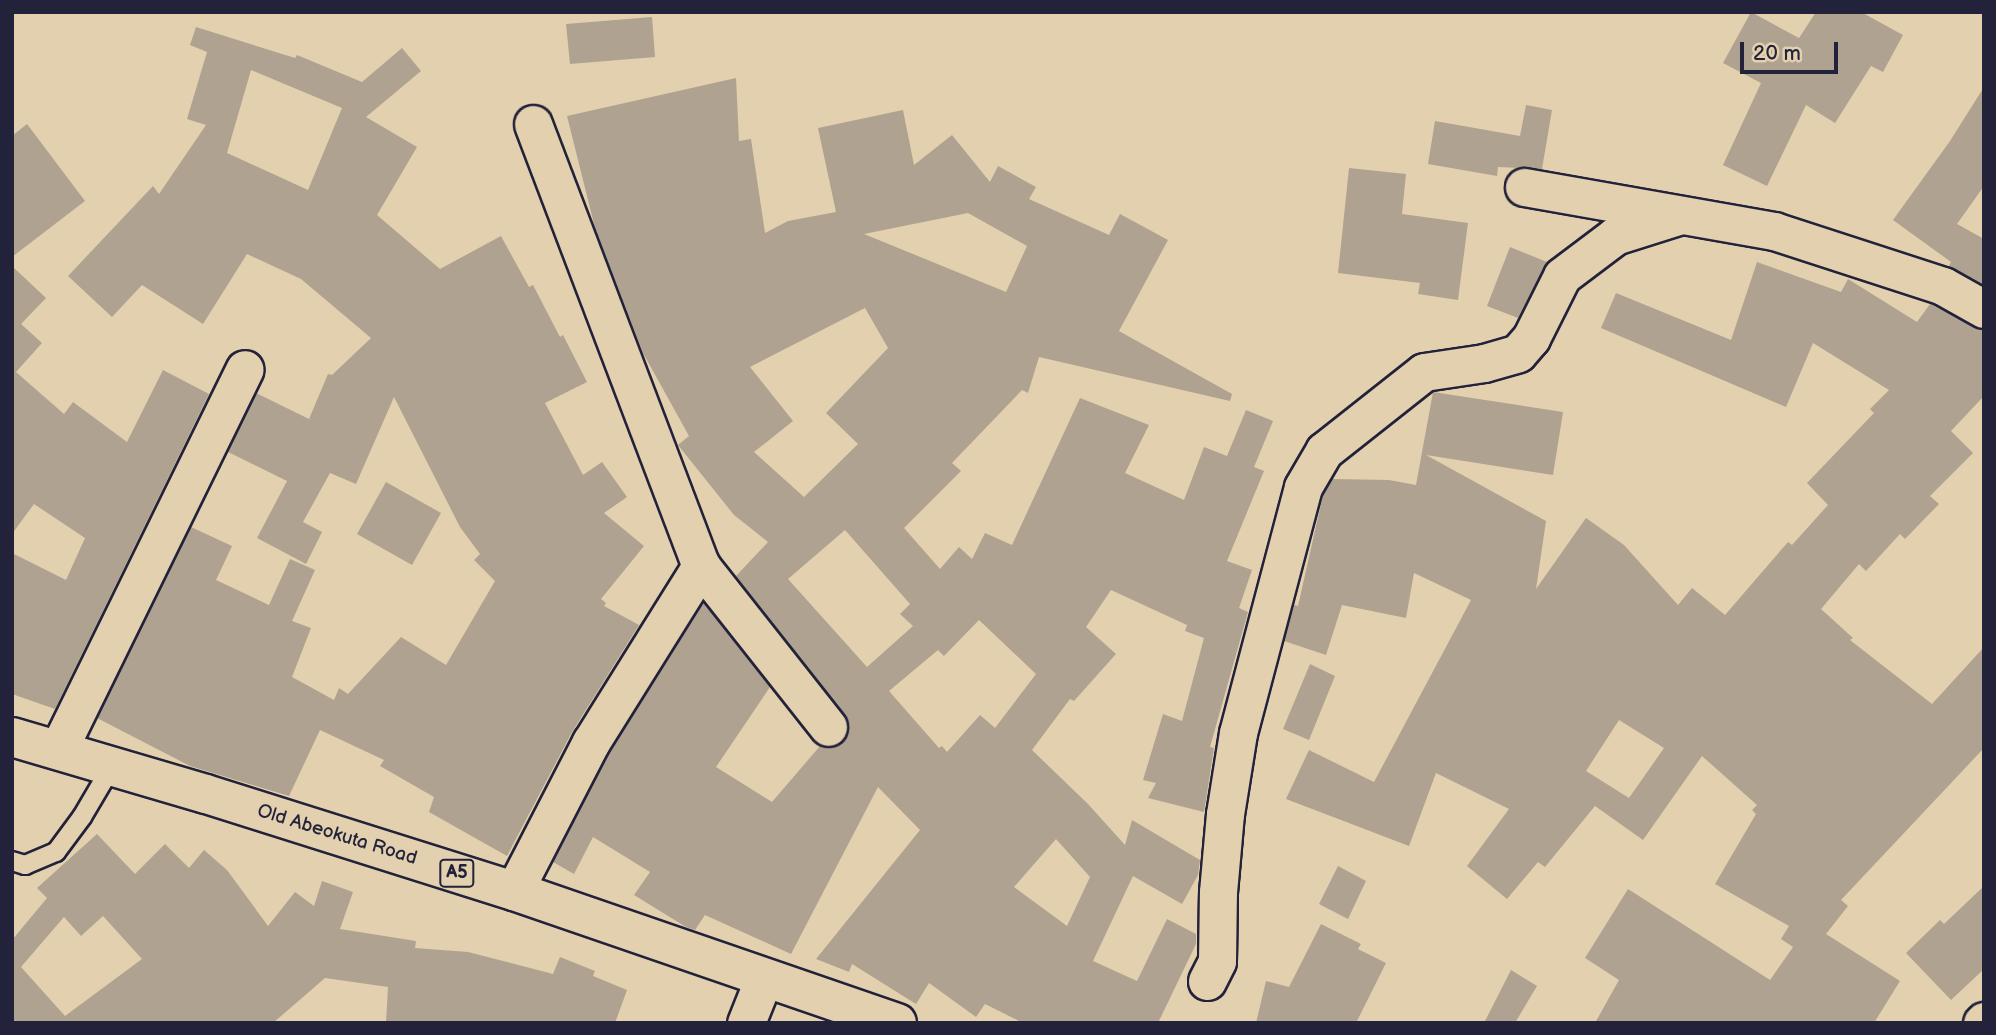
<!DOCTYPE html>
<html>
<head>
<meta charset="utf-8">
<style>
  body { margin:0 }
  #map { position:relative; width:1996px; height:1035px; overflow:hidden; background:#e3d0ae; font-family:"Balsamiq Sans",sans-serif }
  div>[style] { position:absolute }
  .building>* { inset:0; background:#b0a290 }
  .roads { filter:drop-shadow(2px 0 #22223b) drop-shadow(-2px 0 #22223b) drop-shadow(0 2px #22223b) drop-shadow(0 -2px #22223b) }
  .service>* { height:18px; margin:-9px; padding:0 9px; transform-origin:9px; border-radius:9px; background:#e3d0ae }
  .minor>* { height:37px; margin:-18.5px; padding:0 18.5px; transform-origin:18.5px; border-radius:18.5px; background:#e3d0ae }
  .trunk>* { height:38px; margin:-19px; padding:0 19px; transform-origin:19px; border-radius:19px; background:#e3d0ae }
  span { translate:-50% -50%; white-space:nowrap; text-align:center; line-height:1.15; -webkit-text-stroke:5px #e3d0ae; paint-order:stroke }
  .shield-label span { padding:2px 5px; background:#e3d0ae; border:2px solid; border-radius:5px; -webkit-text-stroke-width:0 }
  .shield-label { font-size:18px; color:#22223b; font-weight:700 }
  .street-label { font-size:19px; color:#22223b }
  .frame { position:absolute; inset:0; border:14px solid #22223b; pointer-events:none }
  .scale { position:absolute; left:1740px; top:42px; width:98px; height:32px; box-sizing:border-box; border:4px solid #22223b; border-top:0; padding-left:9px; font-size:21px; line-height:24px; white-space:nowrap; color:#22223b; -webkit-text-stroke:5px #e3d0ae; paint-order:stroke }
</style>
</head>
<body>
<div id="map">
  <div class="building">
    <i style="clip-path:polygon(1751px 12px,1799px 38px,1816px 12px,1861px 12px,1903px 35px,1883px 72px,1871px 66px,1835px 123px,1806px 105px,1767px 186px,1723px 165px,1761px 83px,1723px 63px)"></i>
    <i style="clip-path:polygon(652px 17px,655px 57px,570px 64px,566px 24px)"></i>
    <i style="clip-path:polygon(evenodd,196px 27px,295px 58px,297px 55px,362px 82px,402px 48px,421px 71px,366px 117px,417px 147px,377px 215px,440px 269px,501px 236px,529px 287px,533px 285px,560px 337px,563px 335px,587px 382px,545px 403px,583px 475px,602px 462px,627px 497px,604px 513px,644px 546px,601px 599px,606px 603px,604px 606px,639px 625px,572px 732px,507px 856px,429px 812px,434px 797px,380px 766px,384px 760px,320px 730px,289px 796px,190px 766px,97px 718px,191px 527px,232px 546px,216px 580px,269px 605px,290px 559px,315px 570px,292px 621px,311px 628px,292px 677px,334px 700px,339px 688px,348px 694px,401px 637px,446px 665px,495px 581px,474px 560px,480px 554px,460px 527px,394px 397px,356px 484px,330px 473px,303px 522px,322px 532px,306px 564px,257px 538px,287px 481px,228px 452px,256px 393px,309px 419px,328px 374px,332px 375px,371px 338px,301px 279px,247px 254px,203px 324px,142px 285px,112px 317px,68px 276px,153px 186px,159px 194px,206px 125px,187px 119px,207px 52px,190px 45px,196px 27px,251px 70px,342px 108px,308px 190px,227px 153px,251px 70px)"></i>
    <i style="clip-path:polygon(evenodd,736px 78px,739px 141px,751px 139px,765px 233px,788px 221px,836px 212px,818px 128px,903px 110px,914px 165px,952px 135px,990px 182px,998px 166px,1036px 187px,1029px 199px,1109px 235px,1120px 214px,1168px 240px,1119px 331px,1232px 394px,1230px 401px,1039px 357px,1028px 393px,1022px 390px,952px 463px,961px 471px,904px 528px,940px 569px,959px 547px,972px 559px,985px 533px,1012px 545px,1080px 398px,1149px 425px,1125px 473px,1184px 500px,1204px 447px,1227px 456px,1246px 410px,1273px 421px,1254px 467px,1264px 471px,1227px 561px,1252px 570px,1239px 608px,1248px 612px,1210px 747px,1214px 748px,1204px 812px,1148px 798px,1156px 783px,1143px 780px,1163px 714px,1182px 721px,1204px 638px,1185px 631px,1187px 625px,1111px 590px,1086px 627px,1116px 654px,1074px 701px,1070px 699px,1032px 750px,1088px 804px,1125px 845px,1132px 820px,1200px 860px,1198px 875px,1182px 904px,1133px 876px,1093px 961px,1137px 981px,1167px 919px,1196px 934px,1196px 944px,1158px 1023px,1023px 1023px,985px 1004px,976px 1017px,929px 983px,916px 1004px,852px 964px,849px 972px,816px 959px,920px 830px,878px 787px,791px 954px,705px 915px,695px 930px,686px 927px,634px 895px,650px 872px,593px 837px,574px 874px,553px 862px,609px 752px,703px 602px,770px 687px,716px 767px,772px 802px,820px 746px,830px 748px,840px 744px,848px 734px,849px 723px,844px 714px,736px 576px,768px 542px,734px 515px,678px 445px,689px 436px,643px 353px,595px 228px,567px 116px,736px 78px,968px 213px,1027px 246px,1006px 292px,864px 234px,968px 213px,736px 78px,865px 308px,888px 348px,826px 413px,858px 444px,804px 497px,754px 452px,793px 421px,750px 367px,865px 308px,736px 78px,845px 530px,910px 604px,900px 614px,913px 626px,867px 667px,788px 579px,845px 530px,736px 78px,979px 620px,1036px 674px,995px 728px,980px 715px,947px 752px,942px 746px,939px 748px,889px 691px,938px 650px,944px 656px,979px 620px,736px 78px,1056px 839px,1090px 877px,1067px 926px,1014px 887px,1056px 839px)"></i>
    <i style="clip-path:polygon(1984px 87px,1984px 186px,1957px 224px,1984px 239px,1984px 285px,1949px 266px,1951px 262px,1893px 220px,1950px 141px)"></i>
    <i style="clip-path:polygon(1526px 105px,1552px 110px,1542px 169px,1498px 167px,1497px 176px,1428px 164px,1435px 121px,1520px 136px)"></i>
    <i style="clip-path:polygon(27px 124px,85px 201px,12px 257px,12px 136px)"></i>
    <i style="clip-path:polygon(1349px 168px,1406px 174px,1402px 214px,1468px 223px,1458px 300px,1418px 294px,1420px 283px,1338px 273px)"></i>
    <i style="clip-path:polygon(1510px 247px,1547px 262px,1518px 318px,1487px 306px)"></i>
    <i style="clip-path:polygon(evenodd,1757px 262px,1841px 292px,1848px 279px,1917px 322px,1930px 304px,1984px 330px,1984px 396px,1951px 431px,1973px 453px,1930px 496px,1939px 504px,1905px 539px,1900px 534px,1866px 571px,1859px 564px,1821px 609px,1853px 638px,1850px 640px,1932px 704px,1984px 647px,1984px 748px,1841px 900px,1848px 906px,1826px 934px,1900px 981px,1874px 1023px,1595px 1023px,1619px 980px,1585px 958px,1628px 889px,1770px 980px,1793px 947px,1781px 939px,1789px 926px,1715px 884px,1756px 814px,1752px 810px,1757px 805px,1702px 756px,1643px 840px,1595px 806px,1545px 867px,1538px 862px,1507px 899px,1467px 866px,1509px 809px,1436px 773px,1409px 846px,1286px 799px,1309px 750px,1374px 782px,1471px 600px,1414px 573px,1406px 618px,1342px 605px,1326px 655px,1284px 641px,1294px 605px,1298px 606px,1323px 495px,1332px 479px,1389px 480px,1416px 485px,1433px 392px,1563px 412px,1553px 475px,1426px 455px,1546px 521px,1536px 589px,1586px 518px,1624px 545px,1678px 605px,1692px 588px,1725px 615px,1788px 542px,1792px 545px,1828px 505px,1807px 483px,1874px 413px,1870px 409px,1889px 390px,1813px 343px,1786px 407px,1601px 328px,1616px 293px,1731px 340px,1757px 262px,1619px 720px,1664px 748px,1629px 798px,1586px 771px,1619px 720px)"></i>
    <i style="clip-path:polygon(12px 266px,46px 298px,21px 324px,42px 343px,16px 372px,64px 414px,73px 402px,127px 442px,163px 370px,209px 394px,55px 709px,12px 694px,12px 553px,66px 580px,85px 538px,34px 504px,12px 534px)"></i>
    <i style="clip-path:polygon(386px 482px,441px 513px,412px 565px,357px 534px)"></i>
    <i style="clip-path:polygon(1310px 664px,1335px 676px,1309px 740px,1283px 729px)"></i>
    <i style="clip-path:polygon(evenodd,97px 834px,135px 874px,165px 844px,189px 868px,204px 850px,227px 870px,268px 926px,295px 892px,314px 906px,322px 881px,353px 892px,340px 929px,416px 941px,415px 948px,468px 952px,553px 974px,560px 957px,595px 971px,593px 976px,627px 990px,615px 1023px,386px 1023px,388px 987px,325px 978px,273px 1023px,12px 1023px,12px 940px,47px 898px,37px 888px,97px 834px,103px 916px,142px 959px,65px 1016px,21px 967px,64px 917px,81px 936px,103px 916px)"></i>
    <i style="clip-path:polygon(1338px 866px,1366px 881px,1348px 919px,1319px 904px)"></i>
    <i style="clip-path:polygon(1984px 886px,1984px 969px,1951px 1000px,1906px 953px,1940px 920px,1944px 924px)"></i>
    <i style="clip-path:polygon(1321px 924px,1361px 944px,1358px 949px,1386px 963px,1356px 1023px,1256px 1023px,1266px 981px,1289px 987px)"></i>
    <i style="clip-path:polygon(1511px 970px,1537px 986px,1515px 1023px,1484px 1023px)"></i>
  </div>
  <div class="roads">
    <div class="service">
      <i style="left:12px;top:861px;width:14px;rotate:17deg"></i>
      <i style="left:25px;top:865px;width:34px;rotate:-23deg"></i>
      <i style="left:56px;top:852px;width:44px;rotate:-53.4deg"></i>
      <i style="left:82px;top:817px;width:59px;rotate:-59.5deg"></i>
    </div>
    <div class="minor">
      <i style="left:533px;top:124px;width:473px;rotate:69.2deg"></i>
      <i style="left:701px;top:566px;width:205px;rotate:51.7deg"></i>
      <i style="left:1524px;top:187px;width:254px;rotate:10deg"></i>
      <i style="left:1774px;top:231px;width:178px;rotate:18deg"></i>
      <i style="left:1943px;top:286px;width:47px;rotate:29.3deg"></i>
      <i style="left:58px;top:750px;width:424px;rotate:-63.9deg"></i>
      <i style="left:514px;top:891px;width:168px;rotate:-62.7deg"></i>
      <i style="left:591px;top:742px;width:208px;rotate:-58deg"></i>
      <i style="left:1207px;top:981px;width:22px;rotate:-63deg"></i>
      <i style="left:1217px;top:961px;width:69px;rotate:-89.2deg"></i>
      <i style="left:1218px;top:892px;width:78px;rotate:-84.9deg"></i>
      <i style="left:1225px;top:814px;width:82px;rotate:-80.9deg"></i>
      <i style="left:1238px;top:733px;width:254px;rotate:-75.2deg"></i>
      <i style="left:1303px;top:487px;width:42px;rotate:-59.7deg"></i>
      <i style="left:1324px;top:451px;width:127px;rotate:-38.3deg"></i>
      <i style="left:1424px;top:372px;width:61px;rotate:-8.5deg"></i>
      <i style="left:1484px;top:363px;width:35px;rotate:-16deg"></i>
      <i style="left:1518px;top:353px;width:20px;rotate:-49deg"></i>
      <i style="left:1531px;top:338px;width:69px;rotate:-63.4deg"></i>
      <i style="left:1562px;top:276px;width:66px;rotate:-37deg"></i>
      <i style="left:1615px;top:236px;width:69px;rotate:-17.7deg"></i>
      <i style="left:746px;top:1023px;width:48px;rotate:-68.2deg"></i>
      <i style="left:1982px;top:1023px;width:3px;rotate:-45deg"></i>
    </div>
    <div class="trunk">
      <i style="left:12px;top:737px;width:202px;rotate:16.4deg"></i>
      <i style="left:206px;top:794px;width:323px;rotate:17.5deg"></i>
      <i style="left:514px;top:891px;width:405px;rotate:19deg"></i>
    </div>
  </div>
  <div class="shield-label">
    <span style="left:457px;top:873px">A5</span>
  </div>
  <div class="street-label">
    <span style="left:337px;top:835px;rotate:17deg">Old Abeokuta Road</span>
  </div>
  <div class="frame"></div>
  <div class="scale">20 m</div>
</div>
</body>
</html>
